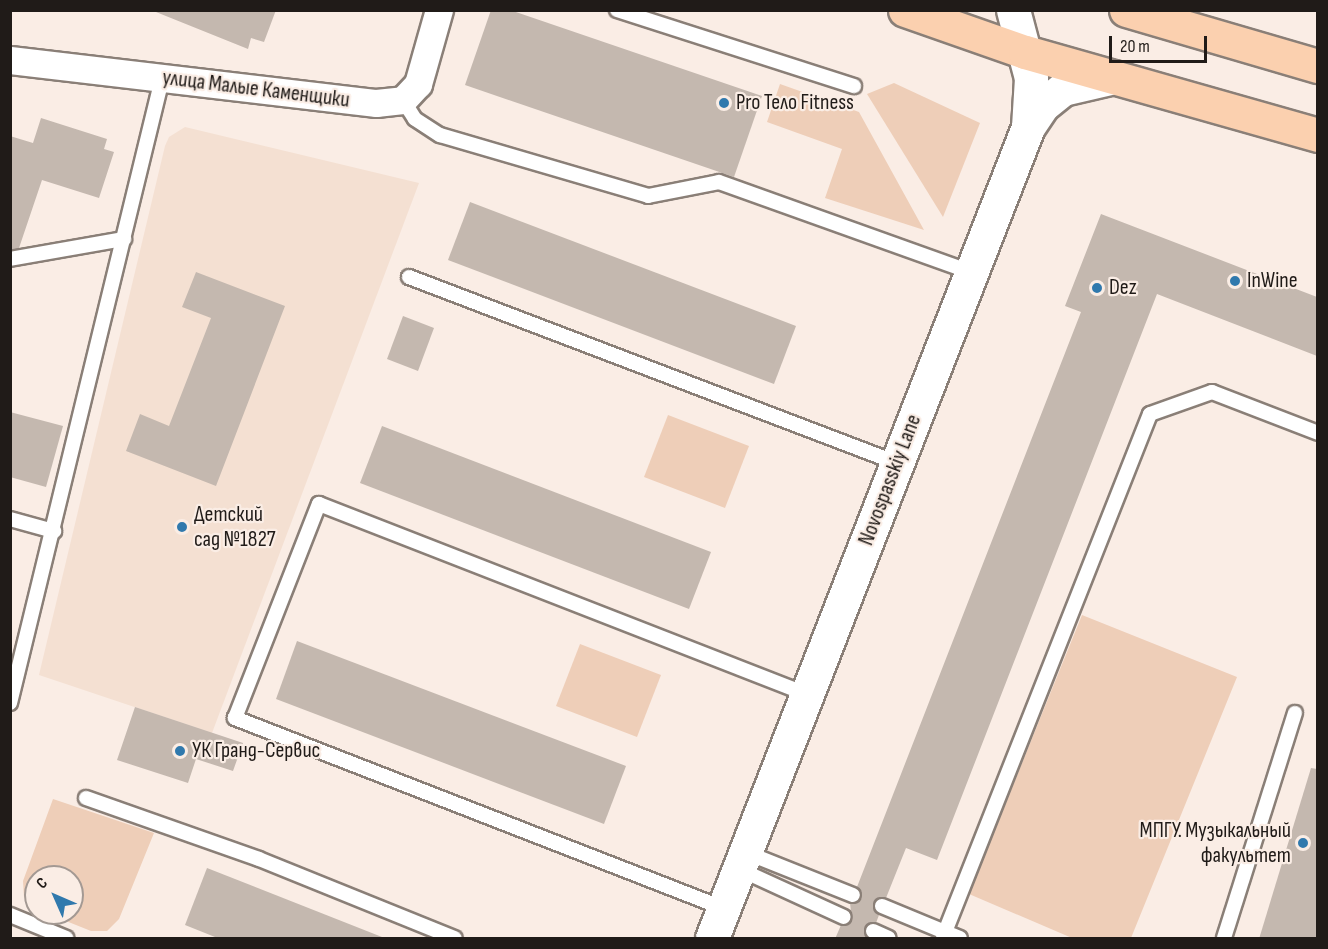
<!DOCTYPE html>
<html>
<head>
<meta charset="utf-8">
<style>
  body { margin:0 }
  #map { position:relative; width:1328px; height:949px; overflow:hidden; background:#faede5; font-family:"Sofia Sans Condensed",sans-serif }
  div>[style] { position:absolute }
  .built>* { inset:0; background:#f4e0d2 }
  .green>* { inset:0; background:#eeceb8 }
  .building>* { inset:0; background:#c4b8af }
  .roads { filter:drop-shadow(2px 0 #8a7f77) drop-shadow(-2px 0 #8a7f77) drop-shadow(0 2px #8a7f77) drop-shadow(0 -2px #8a7f77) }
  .service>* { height:14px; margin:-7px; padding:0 7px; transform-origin:7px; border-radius:7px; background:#fff }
  .minor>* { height:27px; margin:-13.5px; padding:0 13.5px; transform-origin:13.5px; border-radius:13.5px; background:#fff }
  .tertiary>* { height:33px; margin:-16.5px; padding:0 16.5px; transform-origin:16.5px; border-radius:16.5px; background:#fff }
  .primary>* { height:33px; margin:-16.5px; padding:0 16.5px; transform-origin:16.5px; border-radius:16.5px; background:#fbd0af }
  .dots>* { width:16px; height:16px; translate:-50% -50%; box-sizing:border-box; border:3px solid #faede5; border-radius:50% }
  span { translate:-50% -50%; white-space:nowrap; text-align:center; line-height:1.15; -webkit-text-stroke:4.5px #faede5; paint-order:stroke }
  .street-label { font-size:22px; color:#201b18 }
  .poi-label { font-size:22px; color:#201b18 }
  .left { translate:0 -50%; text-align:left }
  .right { translate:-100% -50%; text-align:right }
  .frame { position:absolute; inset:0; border:12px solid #201b18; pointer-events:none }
  .north { position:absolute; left:24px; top:865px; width:60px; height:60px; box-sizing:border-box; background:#faede5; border:2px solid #a39993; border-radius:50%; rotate:315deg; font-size:16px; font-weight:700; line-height:24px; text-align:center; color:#201b18 }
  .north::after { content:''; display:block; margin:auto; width:21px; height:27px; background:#3079ad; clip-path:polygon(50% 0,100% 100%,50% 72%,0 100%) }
  .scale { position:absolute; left:1109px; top:36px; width:98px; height:27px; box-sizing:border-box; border:3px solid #201b18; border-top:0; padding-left:8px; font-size:18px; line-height:21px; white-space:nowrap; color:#201b18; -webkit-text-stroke:4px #faede5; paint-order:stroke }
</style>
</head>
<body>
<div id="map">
  <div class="built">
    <i style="clip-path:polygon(185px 127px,419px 183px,212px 733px,39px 675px,165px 146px,169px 137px)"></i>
  </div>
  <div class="green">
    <i style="clip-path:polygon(894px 83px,980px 123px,943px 217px,867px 94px)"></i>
    <i style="clip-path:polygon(780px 84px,859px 112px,924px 230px,825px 198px,842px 149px,767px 122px)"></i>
    <i style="clip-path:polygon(668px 415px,749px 446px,725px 508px,644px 477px)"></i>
    <i style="clip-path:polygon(1082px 615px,1237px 677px,1131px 938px,1072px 938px,969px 894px)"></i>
    <i style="clip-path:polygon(580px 644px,661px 675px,637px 737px,556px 706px)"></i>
    <i style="clip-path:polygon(53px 799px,154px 833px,119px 919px,107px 931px,91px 931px,46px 913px,72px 913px,72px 877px,36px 877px,36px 909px,24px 897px,23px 881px)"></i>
  </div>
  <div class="building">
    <i style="clip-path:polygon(151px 10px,276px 10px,264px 42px,251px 38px,248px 49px)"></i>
    <i style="clip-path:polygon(491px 10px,510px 10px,762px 96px,734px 177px,465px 85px)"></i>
    <i style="clip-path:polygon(41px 118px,107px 139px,104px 149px,114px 152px,99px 198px,42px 180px,19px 248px,10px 250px,10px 136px,33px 143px)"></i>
    <i style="clip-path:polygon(470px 202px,796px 326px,774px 384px,448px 260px)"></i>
    <i style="clip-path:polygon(1101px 214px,1317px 297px,1317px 356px,1157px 294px,937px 860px,906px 848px,886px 898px,874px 902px,879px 915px,876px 923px,865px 928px,868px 939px,835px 939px,841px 925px,852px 920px,850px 903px,862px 898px,857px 887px,1081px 312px,1065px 306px)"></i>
    <i style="clip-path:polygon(196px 272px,285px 306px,216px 486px,126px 451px,140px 414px,169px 426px,211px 318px,182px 307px)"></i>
    <i style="clip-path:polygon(403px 316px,434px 328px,418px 371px,387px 359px)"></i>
    <i style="clip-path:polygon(10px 412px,63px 426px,46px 487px,10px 477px)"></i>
    <i style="clip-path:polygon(382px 426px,711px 552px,689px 609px,360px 483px)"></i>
    <i style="clip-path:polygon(297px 641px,626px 766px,604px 824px,276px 699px)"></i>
    <i style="clip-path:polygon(135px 707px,243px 743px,233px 771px,196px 759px,188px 783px,117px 760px)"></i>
    <i style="clip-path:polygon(1311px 768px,1317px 769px,1317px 939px,1259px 939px)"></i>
    <i style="clip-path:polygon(207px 868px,382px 937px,381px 939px,220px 939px,185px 925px)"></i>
  </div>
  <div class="roads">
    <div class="service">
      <i style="left:617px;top:10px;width:249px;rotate:17.8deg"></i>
      <i style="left:403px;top:100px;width:22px;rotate:58deg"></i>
      <i style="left:415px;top:119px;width:30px;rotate:33deg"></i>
      <i style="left:440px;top:135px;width:217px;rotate:16.3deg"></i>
      <i style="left:648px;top:196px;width:72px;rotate:-11.2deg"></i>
      <i style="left:719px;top:182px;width:268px;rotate:19.7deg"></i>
      <i style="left:10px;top:259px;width:116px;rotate:-10deg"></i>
      <i style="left:409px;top:277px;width:522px;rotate:20.86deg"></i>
      <i style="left:10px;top:519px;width:46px;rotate:15.3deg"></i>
      <i style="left:10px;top:703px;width:642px;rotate:-76.31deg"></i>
      <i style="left:86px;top:798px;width:183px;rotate:19.4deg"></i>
      <i style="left:259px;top:859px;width:211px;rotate:22deg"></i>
      <i style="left:745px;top:852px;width:116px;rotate:21.7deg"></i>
      <i style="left:739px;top:869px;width:115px;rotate:24.6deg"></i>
      <i style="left:882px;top:906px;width:68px;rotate:22.4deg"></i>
      <i style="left:945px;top:932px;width:557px;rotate:-68.41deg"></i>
      <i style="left:1150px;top:414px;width:66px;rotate:-19.5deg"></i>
      <i style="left:1212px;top:392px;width:114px;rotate:21.1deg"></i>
      <i style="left:723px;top:908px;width:524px;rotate:-158.73deg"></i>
      <i style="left:235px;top:718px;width:230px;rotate:-68.6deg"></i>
      <i style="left:319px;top:504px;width:523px;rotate:21.31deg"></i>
      <i style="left:10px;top:915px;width:61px;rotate:22.3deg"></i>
      <i style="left:873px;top:931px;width:17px;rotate:24deg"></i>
      <i style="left:943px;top:938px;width:6px;rotate:-72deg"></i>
      <i style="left:945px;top:932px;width:16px;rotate:22deg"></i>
      <i style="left:1224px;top:938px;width:236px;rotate:-72.5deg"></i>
    </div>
    <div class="minor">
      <i style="left:10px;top:60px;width:369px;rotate:6.7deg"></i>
      <i style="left:376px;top:103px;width:27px;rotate:-6deg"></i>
      <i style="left:403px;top:100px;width:22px;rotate:-47deg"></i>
      <i style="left:418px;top:84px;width:77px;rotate:-74.2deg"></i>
    </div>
    <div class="tertiary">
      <i style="left:1028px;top:127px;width:27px;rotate:-56deg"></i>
      <i style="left:1043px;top:105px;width:26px;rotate:-39deg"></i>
      <i style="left:1063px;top:89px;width:52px;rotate:-13.2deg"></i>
      <i style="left:712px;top:938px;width:870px;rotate:-68.71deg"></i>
      <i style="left:1028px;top:127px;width:49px;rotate:-86.5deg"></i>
      <i style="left:1031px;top:78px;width:70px;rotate:-104.8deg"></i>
    </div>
    <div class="primary">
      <i style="left:905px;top:10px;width:127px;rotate:19.3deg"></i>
      <i style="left:1025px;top:52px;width:305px;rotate:15.8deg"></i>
      <i style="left:1126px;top:10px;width:200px;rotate:16.3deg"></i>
    </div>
  </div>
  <div class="dots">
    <i style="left:724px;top:103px;background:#3079ad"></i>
    <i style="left:1235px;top:281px;background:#3079ad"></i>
    <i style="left:1097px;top:288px;background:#3079ad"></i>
    <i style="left:182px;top:527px;background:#3079ad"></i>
    <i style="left:180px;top:751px;background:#3079ad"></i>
    <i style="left:1303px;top:843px;background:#3079ad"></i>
  </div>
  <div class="street-label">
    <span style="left:256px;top:89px;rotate:7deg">улица Малые Каменщики</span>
    <span style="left:890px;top:480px;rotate:-69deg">Novospasskiy Lane</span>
  </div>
  <div class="poi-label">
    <span class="left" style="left:736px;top:103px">Pro Тело Fitness</span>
    <span class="left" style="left:1247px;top:281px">InWine</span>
    <span class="left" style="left:1109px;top:288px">Dez</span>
    <span class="left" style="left:194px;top:527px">Детский<br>сад №1827</span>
    <span class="left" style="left:192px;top:751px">УК Гранд-Сервис</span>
    <span class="right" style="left:1291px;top:843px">МПГУ. Музыкальный<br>факультет</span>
  </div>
  <div class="frame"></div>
  <div class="north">С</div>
  <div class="scale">20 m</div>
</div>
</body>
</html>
